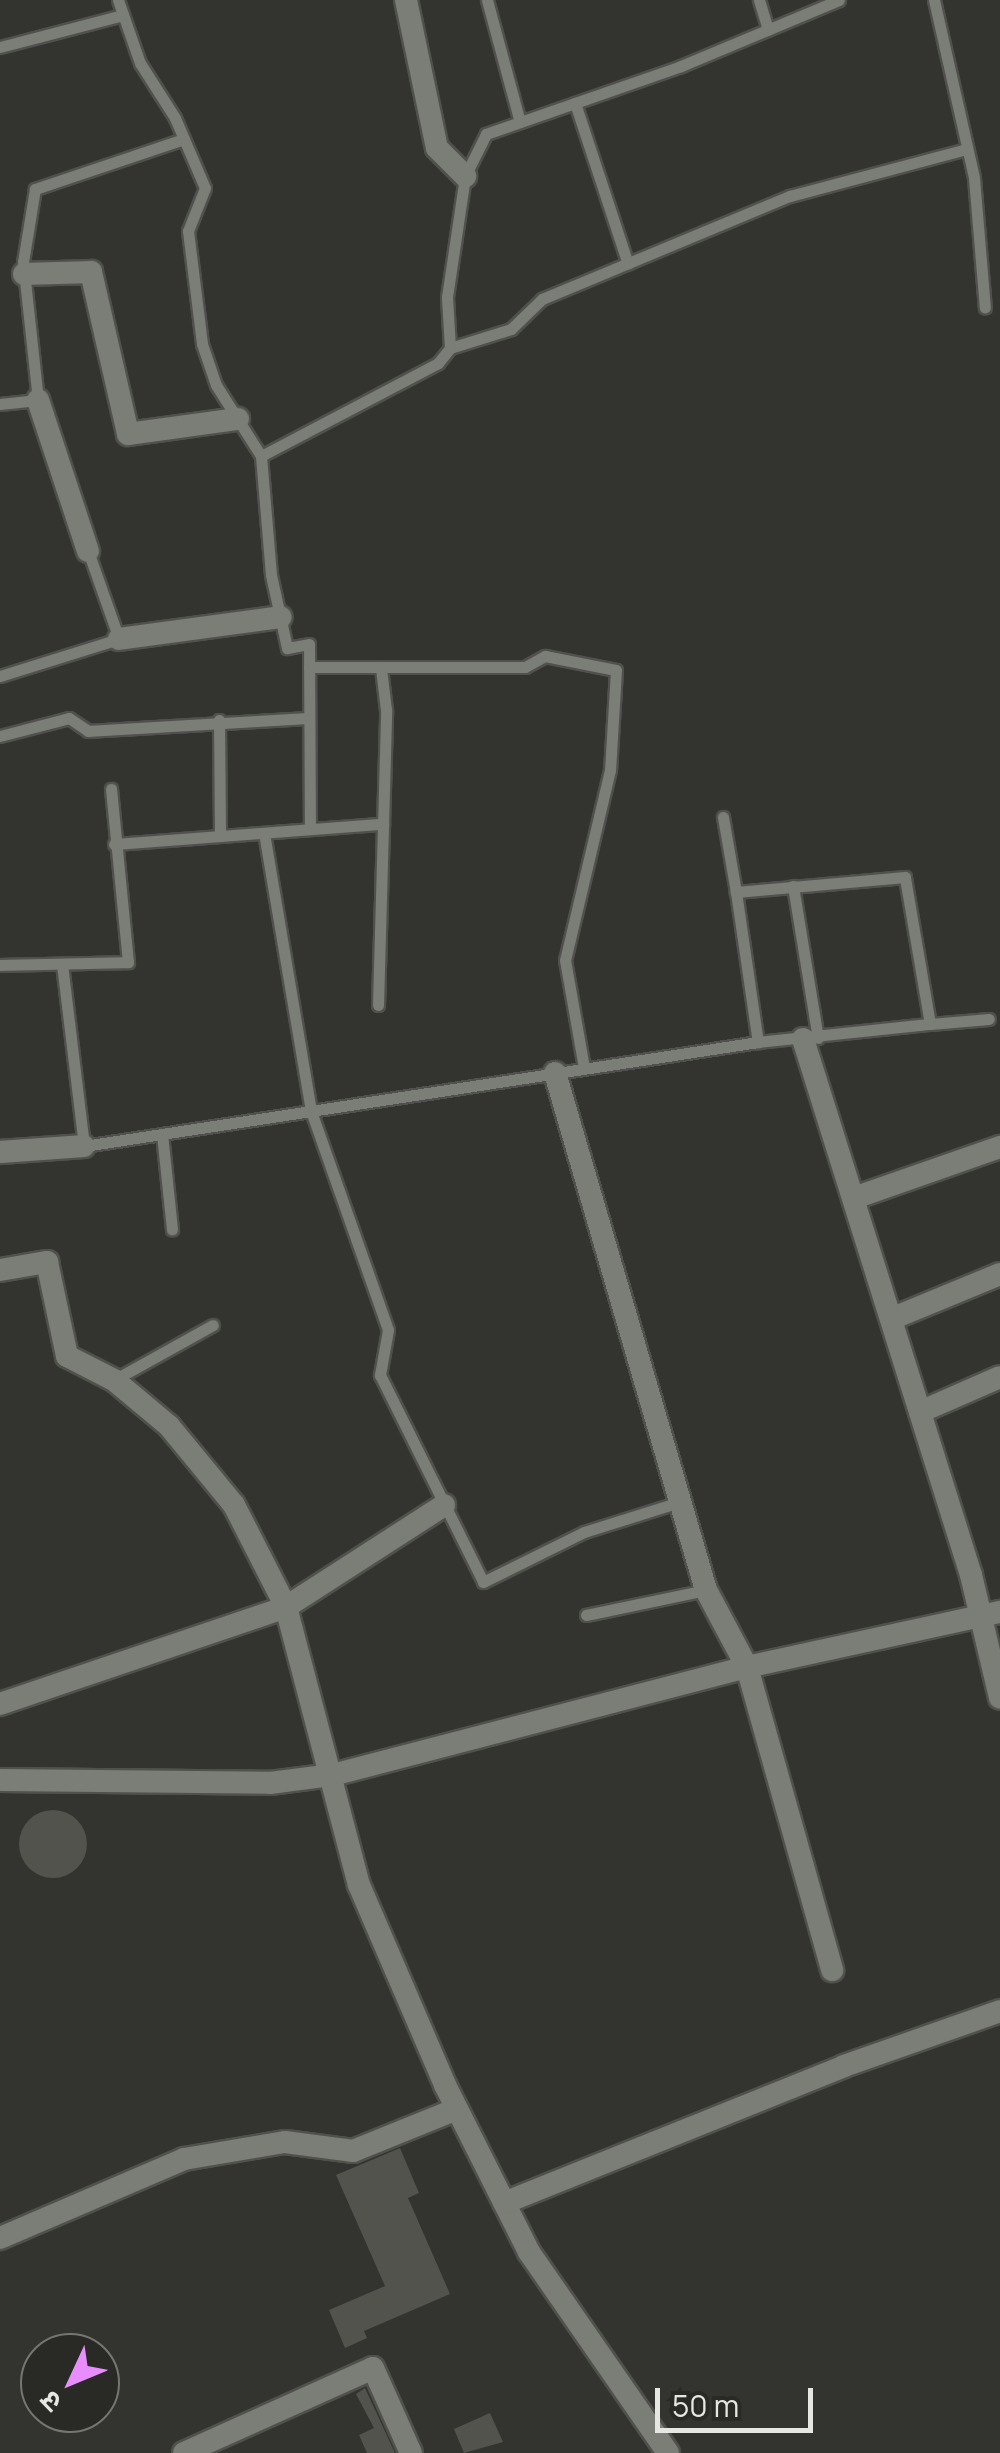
<!DOCTYPE html>
<html>
<head>
<meta charset="utf-8">
<style>
  body { margin:0 }
  #map { position:relative; width:1000px; height:2453px; overflow:hidden; background:#33342f; font-family:Manrope,"Noto Sans Devanagari",sans-serif }
  div>[style] { position:absolute }
  .building>* { inset:0; background:#52534d }
  .round { border-radius:50% }
  .roads { filter:drop-shadow(2px 0 #50514c) drop-shadow(-2px 0 #50514c) drop-shadow(0 2px #50514c) drop-shadow(0 -2px #50514c) }
  .lane>* { height:11px; margin:-5.5px; padding:0 5.5px; transform-origin:5.5px; border-radius:5.5px; background:#7b7d77 }
  .street>* { height:22px; margin:-11px; padding:0 11px; transform-origin:11px; border-radius:11px; background:#7b7d77 }
  span { translate:-50% -50%; white-space:nowrap; text-align:center; line-height:1.15; -webkit-text-stroke:8px #292a25; paint-order:stroke }
  .north { position:absolute; left:20px; top:2333px; width:100px; height:100px; box-sizing:border-box; background:#292a25; border:2px solid #757671; border-radius:50%; rotate:226deg; font-size:28px; font-weight:700; line-height:40px; text-align:center; color:#e6e7e3 }
  .north::after { content:''; display:block; margin:auto; width:35px; height:45px; background:#e98dfe; clip-path:polygon(50% 0,100% 100%,50% 72%,0 100%) }
  .scale { position:absolute; left:655px; top:2388px; width:158px; height:45px; box-sizing:border-box; border:5px solid #e6e7e3; border-top:0; padding-left:12px; font-size:30px; line-height:35px; white-space:nowrap; color:#e6e7e3; -webkit-text-stroke:8px #292a25; paint-order:stroke }
</style>
</head>
<body>
<div id="map">
  <div class="building">
    <i class="round" style="left:19px;top:1810px;width:68px;height:68px"></i>
    <i style="clip-path:polygon(400px 2148px,419px 2193px,408px 2198px,450px 2294px,364px 2331px,367px 2338px,345px 2348px,329px 2310px,385px 2286px,336px 2175px)"></i>
    <i style="clip-path:polygon(365px 2388px,395px 2453px,367px 2453px,359px 2435px,374px 2428px,356px 2394px)"></i>
    <i style="clip-path:polygon(490px 2413px,503px 2442px,464px 2453px,454px 2429px)"></i>
  </div>
  <div class="roads">
    <div class="lane">
      <i style="left:118px;top:0;width:67px;rotate:70.8deg"></i>
      <i style="left:140px;top:63px;width:65px;rotate:57.5deg"></i>
      <i style="left:175px;top:118px;width:76px;rotate:66.8deg"></i>
      <i style="left:205px;top:188px;width:46px;rotate:111.6deg"></i>
      <i style="left:188px;top:231px;width:114px;rotate:82.9deg"></i>
      <i style="left:202px;top:344px;width:43px;rotate:71.1deg"></i>
      <i style="left:216px;top:385px;width:84px;rotate:57.6deg"></i>
      <i style="left:261px;top:456px;width:119px;rotate:85.2deg"></i>
      <i style="left:271px;top:575px;width:75px;rotate:77.6deg"></i>
      <i style="left:287px;top:648px;width:22px;rotate:-10deg"></i>
      <i style="left:309px;top:644px;width:185px;rotate:89.7deg"></i>
      <i style="left:487px;top:0;width:126px;rotate:74.9deg"></i>
      <i style="left:759px;top:0;width:31px;rotate:73deg"></i>
      <i style="left:934px;top:0;width:182px;rotate:77.3deg"></i>
      <i style="left:974px;top:178px;width:130px;rotate:85.2deg"></i>
      <i style="left:0;top:47px;width:127px;rotate:-14.6deg"></i>
      <i style="left:575px;top:103px;width:169px;rotate:71.8deg"></i>
      <i style="left:450px;top:348px;width:64px;rotate:-17.3deg"></i>
      <i style="left:511px;top:329px;width:43px;rotate:-44.1deg"></i>
      <i style="left:542px;top:299px;width:269px;rotate:-22.6deg"></i>
      <i style="left:790px;top:196px;width:183px;rotate:-14.9deg"></i>
      <i style="left:0;top:404px;width:38px;rotate:-6deg"></i>
      <i style="left:38px;top:400px;width:139px;rotate:-96.2deg"></i>
      <i style="left:23px;top:262px;width:74px;rotate:-80.7deg"></i>
      <i style="left:35px;top:189px;width:157px;rotate:-18.6deg"></i>
      <i style="left:261px;top:456px;width:200px;rotate:-27.7deg"></i>
      <i style="left:438px;top:363px;width:19px;rotate:-51deg"></i>
      <i style="left:450px;top:348px;width:51px;rotate:-93.4deg"></i>
      <i style="left:447px;top:297px;width:122px;rotate:-81.5deg"></i>
      <i style="left:465px;top:176px;width:47px;rotate:-63.4deg"></i>
      <i style="left:486px;top:134px;width:207px;rotate:-19.2deg"></i>
      <i style="left:681px;top:66px;width:171px;rotate:-22.7deg"></i>
      <i style="left:309px;top:667px;width:216px"></i>
      <i style="left:525px;top:667px;width:23px;rotate:-29deg"></i>
      <i style="left:545px;top:656px;width:72px;rotate:11.2deg"></i>
      <i style="left:616px;top:670px;width:100px;rotate:93.4deg"></i>
      <i style="left:610px;top:770px;width:195px;rotate:103.3deg"></i>
      <i style="left:565px;top:960px;width:110px;rotate:80deg"></i>
      <i style="left:0;top:676px;width:125px;rotate:-17.3deg"></i>
      <i style="left:119px;top:639px;width:93px;rotate:-109.4deg"></i>
      <i style="left:219px;top:720px;width:116px;rotate:89.5deg"></i>
      <i style="left:0;top:736px;width:71px;rotate:-14.6deg"></i>
      <i style="left:69px;top:718px;width:23px;rotate:34deg"></i>
      <i style="left:88px;top:731px;width:219px;rotate:-3.4deg"></i>
      <i style="left:723px;top:817px;width:76px;rotate:80.2deg"></i>
      <i style="left:264px;top:833px;width:282px;rotate:80.4deg"></i>
      <i style="left:311px;top:1111px;width:232px;rotate:70.6deg"></i>
      <i style="left:388px;top:1330px;width:46px;rotate:100.1deg"></i>
      <i style="left:380px;top:1375px;width:231px;rotate:63.5deg"></i>
      <i style="left:483px;top:1582px;width:113px;rotate:-26.3deg"></i>
      <i style="left:584px;top:1532px;width:101px;rotate:-17.4deg"></i>
      <i style="left:114px;top:844px;width:270px;rotate:-4.3deg"></i>
      <i style="left:793px;top:886px;width:154px;rotate:80.7deg"></i>
      <i style="left:62px;top:964px;width:183px;rotate:83.1deg"></i>
      <i style="left:84px;top:1146px;width:682px;rotate:-8.77deg"></i>
      <i style="left:758px;top:1042px;width:173px;rotate:-6deg"></i>
      <i style="left:930px;top:1024px;width:149px;rotate:-99.7deg"></i>
      <i style="left:905px;top:877px;width:170px;rotate:174.9deg"></i>
      <i style="left:736px;top:892px;width:152px;rotate:81.7deg"></i>
      <i style="left:0;top:965px;width:128px;rotate:-1.3deg"></i>
      <i style="left:128px;top:962px;width:174px;rotate:-95.6deg"></i>
      <i style="left:378px;top:1005px;width:295px;rotate:-88.4deg"></i>
      <i style="left:386px;top:710px;width:42px;rotate:-96.8deg"></i>
      <i style="left:930px;top:1024px;width:59px;rotate:-4.8deg"></i>
      <i style="left:162px;top:1134px;width:96px;rotate:84deg"></i>
      <i style="left:114px;top:1380px;width:113px;rotate:-29.1deg"></i>
      <i style="left:586px;top:1615px;width:123px;rotate:-11.8deg"></i>
    </div>
    <div class="street">
      <i style="left:406px;top:0;width:151px;rotate:78.2deg"></i>
      <i style="left:437px;top:148px;width:40px;rotate:45deg"></i>
      <i style="left:24px;top:274px;width:67px;rotate:-1.7deg"></i>
      <i style="left:91px;top:272px;width:166px;rotate:77.1deg"></i>
      <i style="left:128px;top:434px;width:111px;rotate:-7.8deg"></i>
      <i style="left:38px;top:400px;width:159px;rotate:71.7deg"></i>
      <i style="left:119px;top:639px;width:163px;rotate:-7.7deg"></i>
      <i style="left:803px;top:1039px;width:562px;rotate:72.6deg"></i>
      <i style="left:971px;top:1575px;width:126px;rotate:76.7deg"></i>
      <i style="left:555px;top:1073px;width:539px;rotate:73.72deg"></i>
      <i style="left:706px;top:1590px;width:87px;rotate:62deg"></i>
      <i style="left:747px;top:1667px;width:315px;rotate:74.3deg"></i>
      <i style="left:0;top:1152px;width:84px;rotate:-4.1deg"></i>
      <i style="left:854px;top:1198px;width:155px;rotate:-19.3deg"></i>
      <i style="left:0;top:1270px;width:48px;rotate:-9.7deg"></i>
      <i style="left:47px;top:1262px;width:96px;rotate:78deg"></i>
      <i style="left:67px;top:1356px;width:53px;rotate:27.1deg"></i>
      <i style="left:114px;top:1380px;width:72px;rotate:39.9deg"></i>
      <i style="left:169px;top:1426px;width:102px;rotate:50.6deg"></i>
      <i style="left:234px;top:1505px;width:114px;rotate:63deg"></i>
      <i style="left:286px;top:1607px;width:287px;rotate:75.3deg"></i>
      <i style="left:359px;top:1885px;width:218px;rotate:66.7deg"></i>
      <i style="left:445px;top:2085px;width:187px;rotate:63.3deg"></i>
      <i style="left:529px;top:2252px;width:244px;rotate:55.3deg"></i>
      <i style="left:891px;top:1319px;width:118px;rotate:-22.4deg"></i>
      <i style="left:920px;top:1412px;width:87px;rotate:-23.6deg"></i>
      <i style="left:0;top:1704px;width:302px;rotate:-18.7deg"></i>
      <i style="left:286px;top:1607px;width:188px;rotate:-32.8deg"></i>
      <i style="left:0;top:1780px;width:270px;rotate:0.6deg"></i>
      <i style="left:270px;top:1783px;width:63px;rotate:-7.4deg"></i>
      <i style="left:332px;top:1775px;width:429px;rotate:-14.6deg"></i>
      <i style="left:747px;top:1667px;width:259px;rotate:-12.3deg"></i>
      <i style="left:504px;top:2203px;width:367px;rotate:-21.9deg"></i>
      <i style="left:844px;top:2066px;width:165px;rotate:-19.4deg"></i>
      <i style="left:0;top:2238px;width:200px;rotate:-23.2deg"></i>
      <i style="left:184px;top:2159px;width:102px;rotate:-9.6deg"></i>
      <i style="left:285px;top:2142px;width:69px;rotate:7.5deg"></i>
      <i style="left:353px;top:2151px;width:112px;rotate:-22deg"></i>
      <i style="left:184px;top:2453px;width:207px;rotate:-24.2deg"></i>
      <i style="left:373px;top:2368px;width:93px;rotate:65.9deg"></i>
    </div>
  </div>
  <div class="north">उ</div>
  <div class="scale">50 m</div>
</div>
</body>
</html>
